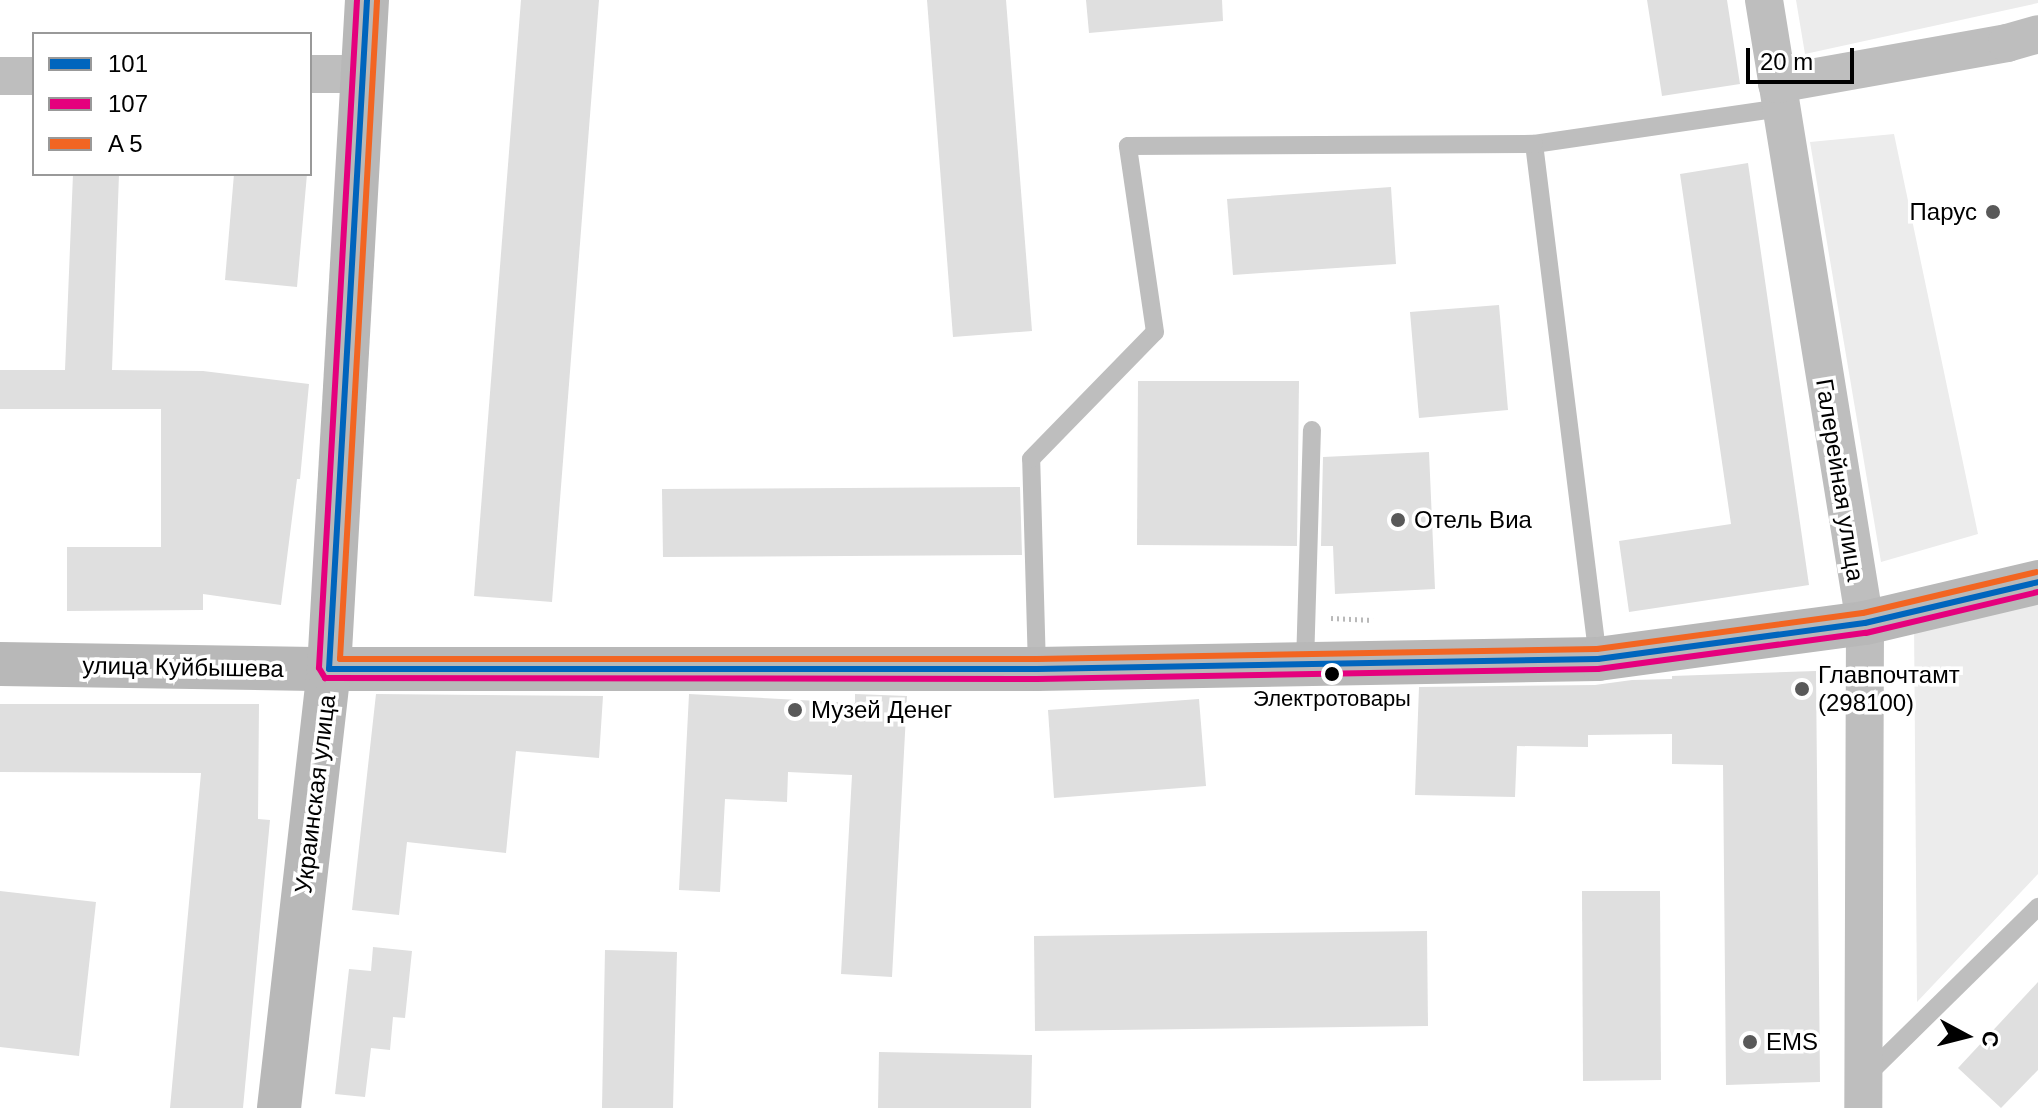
<!DOCTYPE html>
<html>
<head>
<meta charset="utf-8">
<style>
  body { margin:0 }
  #map { position:relative; width:2038px; height:1108px; overflow:hidden; background:#fff; font-family:Helvetica,sans-serif }
  div>[style] { position:absolute }
  .green>* { inset:0; background:#ececec }
  .building>* { inset:0; background:#dfdfdf }
  .path>* { height:5px; margin-top:-2.5px; transform-origin:0; background:repeating-linear-gradient(90deg,#b9b9b9 0 2px,transparent 0 6px) }
  .lane>* { height:18px; margin:-9px; padding:0 9px; transform-origin:9px; border-radius:9px; background:#bebebe }
  .street>* { height:38px; margin:-19px; padding:0 19px; transform-origin:19px; border-radius:19px; background:#bebebe }
  .secondary>* { height:44px; margin:-22px; padding:0 22px; transform-origin:22px; border-radius:22px; background:#b8b8b8 }
  .bus-1>* { height:6px; margin:-3px; padding:0 3px; transform-origin:3px; border-radius:3px; background:#0065bd }
  .bus-2>* { height:6px; margin:-3px; padding:0 3px; transform-origin:3px; border-radius:3px; background:#e5007d }
  .bus-3>* { height:6px; margin:-3px; padding:0 3px; transform-origin:3px; border-radius:3px; background:#f26522 }
  .dots>* { width:22px; height:22px; translate:-50% -50%; box-sizing:border-box; border:4px solid #fff; border-radius:50% }
  span { translate:-50% -50%; white-space:nowrap; text-align:center; line-height:1.15; -webkit-text-stroke:7px #fff; paint-order:stroke }
  .bus-label { font-size:22px; color:#000 }
  .poi-label { font-size:24px; color:#000 }
  .right { translate:-100% -50%; text-align:right }
  .left { translate:0 -50%; text-align:left }
  .street-label { font-size:24px; color:#000 }
  .legend { position:absolute; left:32px; top:32px; width:280px; height:144px; box-sizing:border-box; background:#fff; border:2px solid #999; margin:0; padding:10px 14px; list-style:none; font-size:24px; color:#000 }
  .legend li { display:flex; align-items:center; gap:16px; height:40px }
  .legend b { width:40px; border:2px solid #999 }
  .north { position:absolute; left:1926px; top:996px; width:80px; height:80px; -webkit-text-stroke:6px #fff; paint-order:stroke; rotate:97deg; font-size:22px; font-weight:700; line-height:32px; text-align:center; color:#000 }
  .north::after { content:''; display:block; margin:auto; width:28px; height:36px; background:#000; clip-path:polygon(50% 0,100% 100%,50% 72%,0 100%) }
  .scale { position:absolute; left:1746px; top:48px; width:108px; height:36px; box-sizing:border-box; border:4px solid #000; border-top:0; padding-left:10px; font-size:24px; line-height:28px; white-space:nowrap; color:#000; -webkit-text-stroke:6px #fff; paint-order:stroke }
</style>
</head>
<body>
<div id="map">
  <div class="green">
    <i style="clip-path:polygon(1796px 0,2038px 0,2038px 3px,1805px 54px)"></i>
    <i style="clip-path:polygon(1894px 134px,1978px 534px,1881px 562px,1810px 142px)"></i>
    <i style="clip-path:polygon(2038px 595px,2038px 874px,1917px 1002px,1914px 621px)"></i>
  </div>
  <div class="building">
    <i style="clip-path:polygon(521px 0,599px 0,552px 602px,474px 596px)"></i>
    <i style="clip-path:polygon(927px 0,1006px 0,1032px 331px,953px 337px)"></i>
    <i style="clip-path:polygon(1086px 0,1222px 0,1223px 21px,1089px 33px)"></i>
    <i style="clip-path:polygon(1647px 0,1727px 0,1740px 84px,1662px 96px)"></i>
    <i style="clip-path:polygon(1748px 163px,1809px 585px,1629px 612px,1619px 541px,1731px 524px,1680px 174px)"></i>
    <i style="clip-path:polygon(73px 174px,119px 174px,112px 370px,203px 371px,309px 384px,300px 479px,297px 479px,281px 605px,203px 594px,203px 610px,67px 611px,67px 547px,161px 547px,161px 409px,0 409px,0 370px,65px 370px)"></i>
    <i style="clip-path:polygon(234px 174px,307px 174px,297px 287px,225px 280px)"></i>
    <i style="clip-path:polygon(1391px 187px,1396px 264px,1233px 275px,1227px 199px)"></i>
    <i style="clip-path:polygon(1499px 305px,1508px 410px,1419px 418px,1410px 312px)"></i>
    <i style="clip-path:polygon(1138px 381px,1299px 381px,1297px 546px,1137px 545px)"></i>
    <i style="clip-path:polygon(1429px 452px,1435px 589px,1335px 594px,1333px 546px,1321px 546px,1323px 457px)"></i>
    <i style="clip-path:polygon(1020px 487px,1022px 555px,663px 557px,662px 489px)"></i>
    <i style="clip-path:polygon(1816px 671px,1820px 1082px,1726px 1085px,1723px 765px,1672px 764px,1672px 734px,1588px 735px,1588px 747px,1517px 746px,1515px 797px,1415px 795px,1419px 687px,1595px 685px,1632px 680px,1672px 679px,1672px 676px)"></i>
    <i style="clip-path:polygon(376px 694px,603px 696px,599px 758px,516px 751px,506px 853px,407px 842px,399px 915px,352px 910px)"></i>
    <i style="clip-path:polygon(689px 694px,855px 703px,855px 694px,907px 696px,892px 977px,841px 974px,852px 775px,788px 772px,787px 802px,725px 799px,720px 892px,679px 890px)"></i>
    <i style="clip-path:polygon(1199px 699px,1206px 786px,1054px 798px,1048px 710px)"></i>
    <i style="clip-path:polygon(0 704px,259px 704px,258px 819px,270px 820px,243px 1108px,170px 1108px,201px 773px,0 772px)"></i>
    <i style="clip-path:polygon(0 891px,96px 902px,79px 1056px,0 1047px)"></i>
    <i style="clip-path:polygon(1582px 891px,1660px 891px,1661px 1080px,1583px 1081px)"></i>
    <i style="clip-path:polygon(1427px 931px,1428px 1026px,1035px 1031px,1034px 936px)"></i>
    <i style="clip-path:polygon(373px 947px,412px 951px,405px 1018px,393px 1017px,390px 1050px,371px 1048px,365px 1097px,335px 1094px,349px 969px,371px 971px)"></i>
    <i style="clip-path:polygon(605px 950px,677px 952px,673px 1108px,602px 1108px)"></i>
    <i style="clip-path:polygon(2038px 982px,2038px 1070px,2001px 1108px,1958px 1068px)"></i>
    <i style="clip-path:polygon(879px 1052px,1032px 1055px,1031px 1108px,878px 1108px)"></i>
  </div>
  <div class="path">
    <i style="left:1331px;top:618px;width:42px;rotate:2.7deg"></i>
  </div>
  <div class="lane">
    <i style="left:1598px;top:659px;width:519px;rotate:-97.08deg"></i>
    <i style="left:1534px;top:144px;width:250px;rotate:-8.3deg"></i>
    <i style="left:1305px;top:664px;width:234px;rotate:-88.3deg"></i>
    <i style="left:1037px;top:668px;width:209px;rotate:-91.6deg"></i>
    <i style="left:1031px;top:459px;width:177px;rotate:-45.7deg"></i>
    <i style="left:1155px;top:332px;width:188px;rotate:-98.3deg"></i>
    <i style="left:1128px;top:146px;width:406px;rotate:-0.3deg"></i>
    <i style="left:1865px;top:1077px;width:243px;rotate:-44.5deg"></i>
  </div>
  <div class="street">
    <i style="left:1764px;top:0;width:631px;rotate:80.79deg"></i>
    <i style="left:1865px;top:623px;width:485px;rotate:90.2deg"></i>
    <i style="left:310px;top:74px;width:51px"></i>
    <i style="left:0;top:76px;width:34px"></i>
    <i style="left:1777px;top:84px;width:234px;rotate:-10.1deg"></i>
    <i style="left:2007px;top:43px;width:32px;rotate:-16deg"></i>
  </div>
  <div class="secondary">
    <i style="left:0;top:664px;width:329px;rotate:0.9deg"></i>
    <i style="left:329px;top:669px;width:708px"></i>
    <i style="left:1037px;top:669px;width:561px;rotate:-1.02deg"></i>
    <i style="left:1598px;top:659px;width:269px;rotate:-7.7deg"></i>
    <i style="left:1865px;top:623px;width:178px;rotate:-13.3deg"></i>
    <i style="left:279px;top:1108px;width:442px;rotate:-83.5deg"></i>
    <i style="left:329px;top:669px;width:670px;rotate:-86.75deg"></i>
  </div>
  <div class="bus-1">
    <i style="left:367px;top:0;width:670px;rotate:93.25deg"></i>
    <i style="left:329px;top:669px;width:708px"></i>
    <i style="left:1037px;top:669px;width:561px;rotate:-1.02deg"></i>
    <i style="left:1598px;top:659px;width:269px;rotate:-7.7deg"></i>
    <i style="left:1865px;top:623px;width:178px;rotate:-13.3deg"></i>
  </div>
  <div class="bus-2">
    <i style="left:357px;top:0;width:669px;rotate:93.26deg"></i>
    <i style="left:319px;top:668px;width:12px;rotate:59deg"></i>
    <i style="left:325px;top:678px;width:712px;rotate:0.08deg"></i>
    <i style="left:1037px;top:679px;width:561px;rotate:-1.02deg"></i>
    <i style="left:1598px;top:669px;width:270px;rotate:-7.7deg"></i>
    <i style="left:1866px;top:633px;width:177px;rotate:-13.4deg"></i>
  </div>
  <div class="bus-3">
    <i style="left:377px;top:1px;width:659px;rotate:93.22deg"></i>
    <i style="left:340px;top:659px;width:697px"></i>
    <i style="left:1037px;top:659px;width:560px;rotate:-1.02deg"></i>
    <i style="left:1597px;top:649px;width:268px;rotate:-7.7deg"></i>
    <i style="left:1863px;top:613px;width:178px;rotate:-13.3deg"></i>
  </div>
  <div class="dots">
    <i style="left:1993px;top:212px;background:#595959"></i>
    <i style="left:1398px;top:520px;background:#595959"></i>
    <i style="left:1332px;top:674px;background:#000"></i>
    <i style="left:1802px;top:689px;background:#595959"></i>
    <i style="left:795px;top:710px;background:#595959"></i>
    <i style="left:1750px;top:1042px;background:#595959"></i>
  </div>
  <div class="bus-label">
    <span style="left:1332px;top:699px">Электротовары</span>
  </div>
  <div class="poi-label">
    <span class="right" style="left:1977px;top:212px">Парус</span>
    <span class="left" style="left:1414px;top:520px">Отель Виа</span>
    <span class="left" style="left:1818px;top:689px">Главпочтамт<br>(298100)</span>
    <span class="left" style="left:811px;top:710px">Музей Денег</span>
    <span class="left" style="left:1766px;top:1042px">EMS</span>
  </div>
  <div class="street-label">
    <span style="left:1840px;top:480px;rotate:81deg">Галерейная улица</span>
    <span style="left:183px;top:667px;rotate:1deg">улица Куйбышева</span>
    <span style="left:315px;top:794px;rotate:-83deg">Украинская улица</span>
  </div>
  <ul class="legend">
  <li><b style="height:10px;background:#0065bd"></b>101</li>
  <li><b style="height:10px;background:#e5007d"></b>107</li>
  <li><b style="height:10px;background:#f26522"></b>A 5</li>
  </ul>
  <div class="north">С</div>
  <div class="scale">20 m</div>
</div>
</body>
</html>
